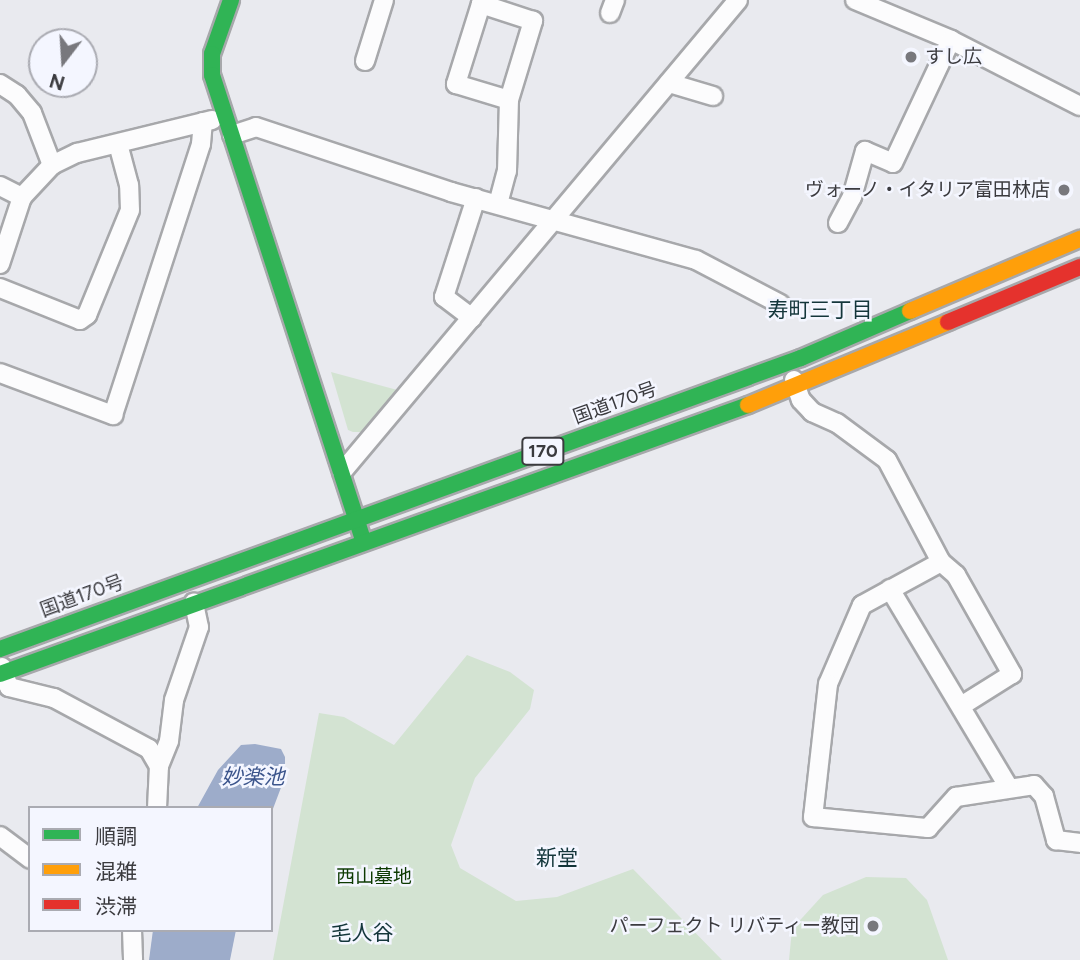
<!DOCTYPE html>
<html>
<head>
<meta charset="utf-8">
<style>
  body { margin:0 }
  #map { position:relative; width:1080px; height:960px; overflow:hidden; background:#e9eaef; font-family:Figtree,"Noto Sans JP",sans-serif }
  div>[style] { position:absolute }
  .green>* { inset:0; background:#d3e3d2 }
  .water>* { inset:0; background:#9dacca }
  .roads { filter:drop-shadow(2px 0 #a7a8ab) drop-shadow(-2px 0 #a7a8ab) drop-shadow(0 2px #a7a8ab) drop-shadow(0 -2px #a7a8ab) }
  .street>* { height:18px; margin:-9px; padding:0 9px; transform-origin:9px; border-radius:9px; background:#fcfcfd }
  .fast>* { height:16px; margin:-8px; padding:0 8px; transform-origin:8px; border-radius:8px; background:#30b455 }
  .slow>* { height:16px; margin:-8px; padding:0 8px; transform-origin:8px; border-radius:8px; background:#ff9f0a }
  .jam>* { height:16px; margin:-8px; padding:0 8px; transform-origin:8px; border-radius:8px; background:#e5322d }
  .dots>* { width:19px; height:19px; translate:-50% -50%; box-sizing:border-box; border:4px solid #f4f6ff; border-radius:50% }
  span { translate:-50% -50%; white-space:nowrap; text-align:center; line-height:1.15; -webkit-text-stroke:5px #f4f6ff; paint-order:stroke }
  .shield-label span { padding:2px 5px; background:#f4f6ff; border:2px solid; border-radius:5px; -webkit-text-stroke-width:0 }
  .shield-label { font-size:18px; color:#3b3b3f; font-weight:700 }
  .poi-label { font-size:19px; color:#3b3b3f }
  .left { translate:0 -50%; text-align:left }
  .right { translate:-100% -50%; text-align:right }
  .street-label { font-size:19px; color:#3b3b3f }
  .park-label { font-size:19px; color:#0d3a02 }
  .neighbourhood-label { font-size:21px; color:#14363b }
  .water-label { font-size:21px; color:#3c558c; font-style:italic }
  .legend { position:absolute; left:28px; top:806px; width:245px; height:126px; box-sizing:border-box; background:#f4f6ff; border:2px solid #aaabb2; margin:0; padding:9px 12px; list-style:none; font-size:21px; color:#3b3b3f }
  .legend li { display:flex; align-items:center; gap:14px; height:35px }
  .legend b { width:35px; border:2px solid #aaabb2 }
  .north { position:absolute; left:28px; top:28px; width:70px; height:70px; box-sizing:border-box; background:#f4f6ff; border:2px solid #aaabb2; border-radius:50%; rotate:197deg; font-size:19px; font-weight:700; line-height:28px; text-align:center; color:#3b3b3f }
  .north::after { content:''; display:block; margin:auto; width:24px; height:32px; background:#78787d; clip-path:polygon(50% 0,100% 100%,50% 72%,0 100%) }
</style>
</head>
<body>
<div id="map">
  <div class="green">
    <i style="clip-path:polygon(331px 372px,401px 391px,366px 432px,353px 432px,348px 430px)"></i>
    <i style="clip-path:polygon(467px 655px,510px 672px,534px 690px,530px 709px,475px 778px,451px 845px,460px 868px,516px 901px,557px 897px,633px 869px,722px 960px,273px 960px,319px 713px,344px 717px,394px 745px)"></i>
    <i style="clip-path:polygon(866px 877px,906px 878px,927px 900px,948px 960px,789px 960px,792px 929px,823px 895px)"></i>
  </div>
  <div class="water">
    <i style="clip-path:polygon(255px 744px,281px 749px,285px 757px,285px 777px,271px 814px,271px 808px,197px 808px,218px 770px,241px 745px)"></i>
    <i style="clip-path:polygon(153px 930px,236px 930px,230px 960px,149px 960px)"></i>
  </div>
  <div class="roads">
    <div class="street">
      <i style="left:855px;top:0;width:104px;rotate:22.6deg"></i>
      <i style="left:951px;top:40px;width:145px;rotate:27.1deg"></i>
      <i style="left:610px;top:13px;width:14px;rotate:-69deg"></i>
      <i style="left:365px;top:61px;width:64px;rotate:-72.7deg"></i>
      <i style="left:669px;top:83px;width:46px;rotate:16.5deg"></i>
      <i style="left:0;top:84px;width:20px;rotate:33deg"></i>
      <i style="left:17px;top:95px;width:23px;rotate:50deg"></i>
      <i style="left:32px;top:113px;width:56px;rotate:69deg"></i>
      <i style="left:232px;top:135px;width:25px;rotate:-18deg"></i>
      <i style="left:256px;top:127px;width:206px;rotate:18.4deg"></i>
      <i style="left:451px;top:192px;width:254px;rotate:15.5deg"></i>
      <i style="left:696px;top:260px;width:95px;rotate:27.6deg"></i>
      <i style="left:0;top:186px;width:25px;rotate:27deg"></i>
      <i style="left:498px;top:204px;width:34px;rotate:-75deg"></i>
      <i style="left:507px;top:171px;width:71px;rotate:-88.4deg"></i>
      <i style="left:509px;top:100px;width:83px;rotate:-73.1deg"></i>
      <i style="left:533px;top:21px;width:55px;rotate:-161.9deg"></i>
      <i style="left:481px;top:4px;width:84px;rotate:107.4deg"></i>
      <i style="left:456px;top:84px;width:55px;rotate:16.8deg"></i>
      <i style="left:838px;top:223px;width:30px;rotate:-62deg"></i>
      <i style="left:852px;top:197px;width:48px;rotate:-74.2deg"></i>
      <i style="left:865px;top:151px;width:30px;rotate:23deg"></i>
      <i style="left:893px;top:163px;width:136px;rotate:-64.8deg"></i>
      <i style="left:0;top:264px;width:71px;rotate:-71.8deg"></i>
      <i style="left:22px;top:197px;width:44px;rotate:-46.8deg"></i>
      <i style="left:52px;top:165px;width:28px;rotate:-26deg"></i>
      <i style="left:77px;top:153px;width:139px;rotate:-13.7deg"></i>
      <i style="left:0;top:288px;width:86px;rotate:21.8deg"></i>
      <i style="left:80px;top:320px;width:9px;rotate:-36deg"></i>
      <i style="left:87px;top:315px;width:113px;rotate:-67.7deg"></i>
      <i style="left:130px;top:210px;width:25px;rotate:-92deg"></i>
      <i style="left:129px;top:185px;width:42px;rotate:-105deg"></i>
      <i style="left:472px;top:318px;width:35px;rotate:-143deg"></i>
      <i style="left:444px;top:297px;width:104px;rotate:-72.1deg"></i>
      <i style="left:0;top:373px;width:121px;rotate:20.4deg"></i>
      <i style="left:113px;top:415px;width:285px;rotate:-72deg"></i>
      <i style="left:201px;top:144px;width:22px;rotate:-85deg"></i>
      <i style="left:794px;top:380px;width:21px;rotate:71deg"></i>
      <i style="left:801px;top:400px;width:16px;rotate:47deg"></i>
      <i style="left:812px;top:412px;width:27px;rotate:24deg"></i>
      <i style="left:837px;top:423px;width:62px;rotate:36.5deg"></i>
      <i style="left:887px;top:460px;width:115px;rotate:62.1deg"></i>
      <i style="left:941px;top:562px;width:20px;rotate:41deg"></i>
      <i style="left:956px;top:575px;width:114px;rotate:60.5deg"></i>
      <i style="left:1012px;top:674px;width:60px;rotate:147.9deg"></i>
      <i style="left:342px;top:472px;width:616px;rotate:-50deg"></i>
      <i style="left:941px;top:562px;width:90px;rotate:151.4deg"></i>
      <i style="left:862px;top:605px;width:86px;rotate:113.3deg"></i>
      <i style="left:828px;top:684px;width:134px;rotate:96.4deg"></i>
      <i style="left:813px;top:817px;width:116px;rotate:5.5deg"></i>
      <i style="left:928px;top:828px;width:42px;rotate:-47.9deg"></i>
      <i style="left:956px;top:797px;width:79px;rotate:-8.7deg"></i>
      <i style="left:1034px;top:785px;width:15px;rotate:48deg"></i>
      <i style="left:1044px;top:796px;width:46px;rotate:74.7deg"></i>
      <i style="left:1056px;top:840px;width:24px;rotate:7deg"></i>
      <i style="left:890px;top:589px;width:230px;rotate:59.1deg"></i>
      <i style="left:2px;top:667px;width:21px;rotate:71deg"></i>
      <i style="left:9px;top:687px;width:46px;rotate:13.7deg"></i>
      <i style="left:54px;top:698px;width:108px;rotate:28.2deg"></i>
      <i style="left:149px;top:749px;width:20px;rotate:60deg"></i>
      <i style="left:157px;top:808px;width:42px;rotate:-87.3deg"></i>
      <i style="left:159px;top:766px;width:27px;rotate:-68deg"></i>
      <i style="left:169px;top:741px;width:41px;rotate:-83deg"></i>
      <i style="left:174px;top:700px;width:77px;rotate:-71.1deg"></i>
      <i style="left:199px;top:627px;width:25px;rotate:-102deg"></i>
      <i style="left:0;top:836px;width:38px;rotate:37deg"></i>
      <i style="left:132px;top:930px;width:30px;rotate:88deg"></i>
    </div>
    <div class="fast">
      <i style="left:231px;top:0;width:57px;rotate:109.4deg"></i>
      <i style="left:212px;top:54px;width:21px;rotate:90deg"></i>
      <i style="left:212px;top:75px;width:485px;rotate:72deg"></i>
      <i style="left:0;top:649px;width:852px;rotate:-19.97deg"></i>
      <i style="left:801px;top:358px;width:119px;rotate:-23.3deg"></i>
      <i style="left:0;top:674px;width:795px;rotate:-19.78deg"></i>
    </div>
    <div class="slow">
      <i style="left:910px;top:311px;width:185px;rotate:-23deg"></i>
      <i style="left:748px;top:405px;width:217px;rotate:-22.5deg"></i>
    </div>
    <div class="jam">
      <i style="left:948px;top:322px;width:143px;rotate:-22.6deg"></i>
    </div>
  </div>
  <div class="dots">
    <i style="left:911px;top:57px;background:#78787d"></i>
    <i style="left:1064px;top:190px;background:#78787d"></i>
    <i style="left:873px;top:926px;background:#78787d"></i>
  </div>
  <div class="shield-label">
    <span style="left:543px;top:451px">170</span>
  </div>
  <div class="poi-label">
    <span class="left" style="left:925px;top:57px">すし広</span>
    <span class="right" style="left:1050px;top:190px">ヴォーノ・イタリア富田林店</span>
    <span class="right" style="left:859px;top:926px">パーフェクト リバティー教団</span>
  </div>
  <div class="street-label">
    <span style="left:615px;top:403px;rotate:-20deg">国道170号</span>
    <span style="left:82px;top:596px;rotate:-20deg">国道170号</span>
  </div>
  <div class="park-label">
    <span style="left:374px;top:877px">西山墓地</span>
  </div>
  <div class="neighbourhood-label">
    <span style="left:820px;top:310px">寿町三丁目</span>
    <span style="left:557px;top:858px">新堂</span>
    <span style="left:362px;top:933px">毛人谷</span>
  </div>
  <div class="water-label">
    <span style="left:253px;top:777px">妙楽池</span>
  </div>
  <ul class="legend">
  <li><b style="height:9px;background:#30b455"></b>順調</li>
  <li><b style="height:9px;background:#ff9f0a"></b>混雑</li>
  <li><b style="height:9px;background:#e5322d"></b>渋滞</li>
  </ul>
  <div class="north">N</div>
</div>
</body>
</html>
